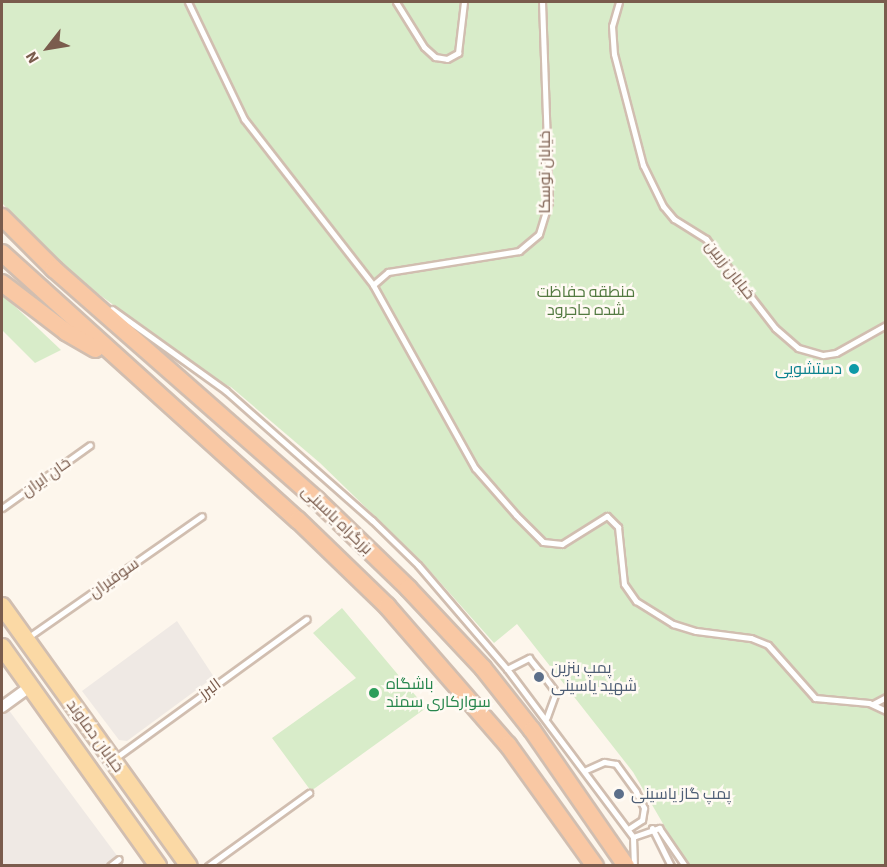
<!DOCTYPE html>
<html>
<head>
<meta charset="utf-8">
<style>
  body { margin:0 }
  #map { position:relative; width:887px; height:867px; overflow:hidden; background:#fdf6ec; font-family:"Source Sans 3",Cairo,sans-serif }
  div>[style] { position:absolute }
  .industrial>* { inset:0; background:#efe9e4 }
  .green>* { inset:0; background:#d8ecc9 }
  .roads { filter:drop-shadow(2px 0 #d1beb0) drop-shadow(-2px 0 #d1beb0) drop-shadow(0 2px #d1beb0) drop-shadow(0 -2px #d1beb0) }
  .service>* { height:5px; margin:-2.5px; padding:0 2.5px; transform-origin:2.5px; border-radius:2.5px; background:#fff }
  .minor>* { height:10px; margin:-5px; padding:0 5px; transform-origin:5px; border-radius:5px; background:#fff }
  .primary>* { height:16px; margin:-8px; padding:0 8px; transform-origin:8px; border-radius:8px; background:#fbd9a5 }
  .trunk>* { height:16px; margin:-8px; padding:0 8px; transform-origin:8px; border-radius:8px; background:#f9c8a4 }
  .dots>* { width:16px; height:16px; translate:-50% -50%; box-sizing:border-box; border:3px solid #fffaf3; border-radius:50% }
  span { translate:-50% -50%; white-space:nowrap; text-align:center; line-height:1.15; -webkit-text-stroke:5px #fffaf3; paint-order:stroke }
  .street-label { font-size:16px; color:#7a5c4d }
  .park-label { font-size:16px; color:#537a41 }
  .culture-label { font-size:16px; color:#0d838f }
  .right { translate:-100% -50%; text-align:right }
  .service-label { font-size:16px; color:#4e5e75 }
  .left { translate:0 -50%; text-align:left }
  .leisure-label { font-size:16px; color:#27864d }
  .frame { position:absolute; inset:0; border:3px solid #7a5c4d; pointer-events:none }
  .north { position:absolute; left:18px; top:18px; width:60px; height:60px; -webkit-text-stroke:4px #fffaf3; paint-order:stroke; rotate:239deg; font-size:16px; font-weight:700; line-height:24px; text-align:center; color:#7a5c4d }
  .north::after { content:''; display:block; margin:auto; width:21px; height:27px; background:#7a5c4d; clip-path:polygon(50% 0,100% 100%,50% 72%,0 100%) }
</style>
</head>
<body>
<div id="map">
  <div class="industrial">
    <i style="clip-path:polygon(177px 621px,214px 677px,127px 741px,119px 740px,82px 691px)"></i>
    <i style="clip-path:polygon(2px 701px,124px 865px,2px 865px)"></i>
  </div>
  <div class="green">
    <i style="clip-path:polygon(2px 2px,885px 2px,885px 865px,687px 865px,633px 772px,517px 624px,494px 643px,422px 562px,320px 463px,231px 387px,215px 380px,85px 284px,28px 231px,2px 203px)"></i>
    <i style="clip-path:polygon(2px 294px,61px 350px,35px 363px,2px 330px)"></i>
    <i style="clip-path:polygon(342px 608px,426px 708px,311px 791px,272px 738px,356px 678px,313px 633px)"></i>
  </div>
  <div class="roads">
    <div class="service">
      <i style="left:188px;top:2px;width:130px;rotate:64.4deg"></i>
      <i style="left:244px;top:119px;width:210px;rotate:52.1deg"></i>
      <i style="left:373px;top:285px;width:210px;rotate:60.9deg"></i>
      <i style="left:475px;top:468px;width:62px;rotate:48.9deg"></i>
      <i style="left:516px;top:515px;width:38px;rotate:45deg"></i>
      <i style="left:543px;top:542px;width:19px;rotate:6deg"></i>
      <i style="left:562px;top:544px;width:53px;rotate:-31.9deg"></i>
      <i style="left:607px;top:516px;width:16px;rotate:45deg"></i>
      <i style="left:618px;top:527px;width:57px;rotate:84deg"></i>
      <i style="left:624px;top:584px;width:21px;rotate:55deg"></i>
      <i style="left:636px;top:601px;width:44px;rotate:31.9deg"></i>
      <i style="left:673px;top:624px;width:24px;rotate:17deg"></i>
      <i style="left:696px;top:631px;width:55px;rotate:7.3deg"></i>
      <i style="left:751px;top:638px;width:18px;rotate:22deg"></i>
      <i style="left:768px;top:645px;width:71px;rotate:48.4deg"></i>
      <i style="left:815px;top:698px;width:54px;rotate:5.3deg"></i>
      <i style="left:869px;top:703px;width:19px;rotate:25deg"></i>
      <i style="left:396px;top:2px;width:53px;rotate:58.1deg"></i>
      <i style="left:424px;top:47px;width:15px;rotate:42deg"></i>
      <i style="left:435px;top:57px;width:12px;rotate:9deg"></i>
      <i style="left:447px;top:59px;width:13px;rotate:-29deg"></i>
      <i style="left:458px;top:53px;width:51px;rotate:-83.3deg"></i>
      <i style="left:619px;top:2px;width:25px;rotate:106deg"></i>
      <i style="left:612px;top:26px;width:28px;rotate:86deg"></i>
      <i style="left:614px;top:54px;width:115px;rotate:75.4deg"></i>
      <i style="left:643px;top:165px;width:46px;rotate:64deg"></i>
      <i style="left:663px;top:206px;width:17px;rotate:50deg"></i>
      <i style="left:674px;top:219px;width:38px;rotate:32deg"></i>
      <i style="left:706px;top:239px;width:113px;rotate:52.2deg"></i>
      <i style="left:775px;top:328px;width:30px;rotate:41deg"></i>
      <i style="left:798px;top:348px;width:26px;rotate:16deg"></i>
      <i style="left:823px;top:355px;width:13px;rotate:-9deg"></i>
      <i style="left:836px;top:353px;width:57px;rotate:-29.2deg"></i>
      <i style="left:373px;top:285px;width:20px;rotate:-41deg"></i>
      <i style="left:388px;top:272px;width:133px;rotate:-9.1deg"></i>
      <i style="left:519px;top:251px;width:26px;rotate:-40deg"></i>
      <i style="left:539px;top:234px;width:34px;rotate:-73deg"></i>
      <i style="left:549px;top:202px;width:200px;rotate:-92deg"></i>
      <i style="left:112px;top:309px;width:140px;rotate:35.7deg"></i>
      <i style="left:226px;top:391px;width:195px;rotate:41.5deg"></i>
      <i style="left:372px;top:520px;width:64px;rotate:44.4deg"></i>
      <i style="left:418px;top:565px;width:137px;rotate:49.4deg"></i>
      <i style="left:507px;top:669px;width:210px;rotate:53.1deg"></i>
      <i style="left:633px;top:837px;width:28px;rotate:-19deg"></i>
      <i style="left:659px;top:828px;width:46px;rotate:55.6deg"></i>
      <i style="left:2px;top:508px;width:108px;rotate:-35.6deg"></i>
      <i style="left:27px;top:638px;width:213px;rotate:-34.9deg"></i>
      <i style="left:507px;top:669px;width:25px;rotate:-27deg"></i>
      <i style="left:529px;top:658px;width:22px;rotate:51deg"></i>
      <i style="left:543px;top:675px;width:21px;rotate:53deg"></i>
      <i style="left:556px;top:692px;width:27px;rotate:110deg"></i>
      <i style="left:873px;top:704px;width:15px;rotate:-28deg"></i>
      <i style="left:114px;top:759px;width:238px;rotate:-36deg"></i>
      <i style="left:586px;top:770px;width:20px;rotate:-24deg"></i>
      <i style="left:604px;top:762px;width:12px;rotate:9deg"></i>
      <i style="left:616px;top:764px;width:34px;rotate:54deg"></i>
      <i style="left:636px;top:792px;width:18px;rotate:63deg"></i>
      <i style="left:644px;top:808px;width:12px;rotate:99deg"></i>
      <i style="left:642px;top:820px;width:17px;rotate:147deg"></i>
      <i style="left:652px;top:828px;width:42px;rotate:63.4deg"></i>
      <i style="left:633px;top:837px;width:29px;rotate:88deg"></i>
      <i style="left:110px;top:866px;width:11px;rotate:-38deg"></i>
      <i style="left:208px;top:866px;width:125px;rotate:-35.9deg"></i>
    </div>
    <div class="minor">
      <i style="left:2px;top:707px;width:34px;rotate:-36deg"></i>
    </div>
    <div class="primary">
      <i style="left:2px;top:606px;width:320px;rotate:54.3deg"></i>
      <i style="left:2px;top:647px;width:269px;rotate:54.5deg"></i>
    </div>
    <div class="trunk">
      <i style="left:2px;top:217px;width:74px;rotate:45deg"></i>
      <i style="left:54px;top:269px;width:350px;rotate:41.3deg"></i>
      <i style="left:317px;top:500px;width:127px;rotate:44deg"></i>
      <i style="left:408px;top:588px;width:110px;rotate:46.8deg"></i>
      <i style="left:483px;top:668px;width:79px;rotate:51.7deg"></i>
      <i style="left:532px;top:730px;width:165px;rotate:55.3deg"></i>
      <i style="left:2px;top:253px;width:399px;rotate:42.1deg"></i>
      <i style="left:298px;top:520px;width:124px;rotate:44deg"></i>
      <i style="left:387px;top:606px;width:184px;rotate:49deg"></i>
      <i style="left:508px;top:745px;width:149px;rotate:54.3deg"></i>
      <i style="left:2px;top:283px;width:81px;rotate:37.4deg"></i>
      <i style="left:66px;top:332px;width:34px;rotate:30deg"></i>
    </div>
  </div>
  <div class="dots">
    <i style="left:854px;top:369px;background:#0f9aa8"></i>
    <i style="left:539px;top:677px;background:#5c6f8a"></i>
    <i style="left:374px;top:693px;background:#2e9e5b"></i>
    <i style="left:619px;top:794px;background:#5c6f8a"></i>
  </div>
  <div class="street-label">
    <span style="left:545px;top:172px;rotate:-90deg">خیابان توسکا</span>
    <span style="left:730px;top:270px;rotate:52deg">خیابان زربین</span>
    <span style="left:46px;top:477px;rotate:-35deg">خان ایران</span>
    <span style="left:337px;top:520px;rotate:44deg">بزرگراه یاسینی</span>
    <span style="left:114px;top:578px;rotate:-35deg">سوفیران</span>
    <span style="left:210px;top:689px;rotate:-36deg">البرز</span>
    <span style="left:95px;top:736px;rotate:54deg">خیابان دماوند</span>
  </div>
  <div class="park-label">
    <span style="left:586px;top:301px">منطقه حفاظت<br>شده جاجرود</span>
  </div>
  <div class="culture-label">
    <span class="right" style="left:842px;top:369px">دستشویی</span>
  </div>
  <div class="service-label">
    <span class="left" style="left:551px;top:677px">پمپ بنزین<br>شهید یاسینی</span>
    <span class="left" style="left:631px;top:794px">پمپ گاز یاسینی</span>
  </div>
  <div class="leisure-label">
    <span class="left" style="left:386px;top:693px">باشگاه<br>سوارکاری سمند</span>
  </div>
  <div class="frame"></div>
  <div class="north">N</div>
</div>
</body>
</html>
